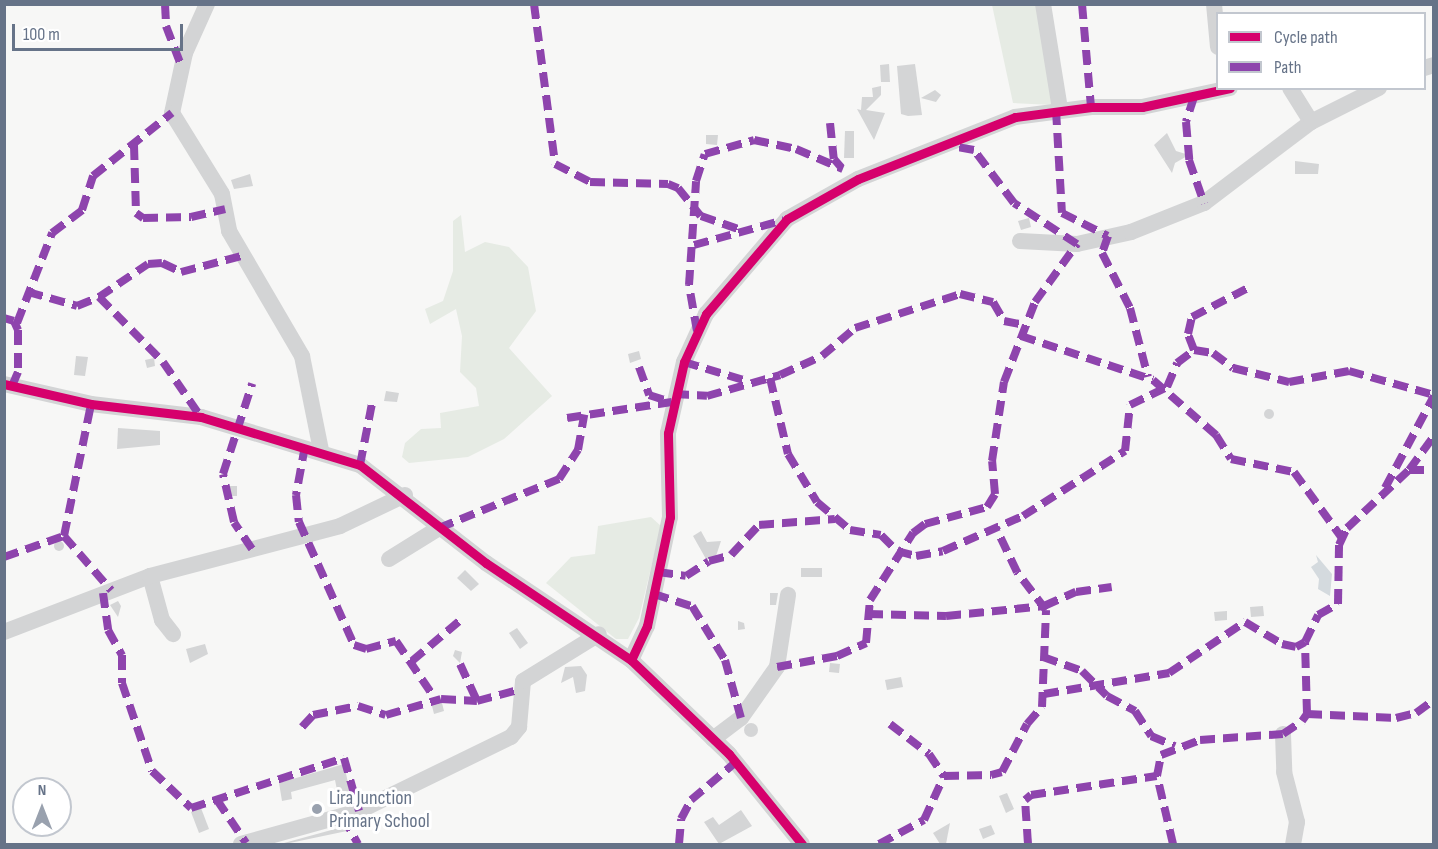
<!DOCTYPE html>
<html>
<head>
<meta charset="utf-8">
<style>
  body { margin:0 }
  #map { position:relative; width:1438px; height:849px; overflow:hidden; background:#f7f7f6; font-family:"Sofia Sans Condensed",sans-serif }
  div>[style] { position:absolute }
  .green>* { inset:0; background:#e6ebe4 }
  .water>* { inset:0; background:#d4dade }
  .building>* { inset:0; background:#d4d5d6 }
  .round { border-radius:50% }
  .minor>* { height:16px; margin:-8px; padding:0 8px; transform-origin:8px; border-radius:8px; background:#d3d4d5 }
  .quiet>* { height:8px; margin-top:-4px; transform-origin:0; background:repeating-linear-gradient(90deg,#8e44ad 0 15px,transparent 0 23px) }
  .cycleway>* { height:9px; margin:-4.5px; padding:0 4.5px; transform-origin:4.5px; border-radius:4.5px; background:#d6006c }
  .dots>* { width:16px; height:16px; translate:-50% -50%; box-sizing:border-box; border:3px solid #fff; border-radius:50% }
  span { translate:-50% -50%; white-space:nowrap; text-align:center; line-height:1.15; -webkit-text-stroke:6px #fff; paint-order:stroke }
  .poi-label { font-size:20px; color:#667388 }
  .left { translate:0 -50%; text-align:left }
  .frame { position:absolute; inset:0; border:6px solid #667388; pointer-events:none }
  .legend { position:absolute; left:1216px; top:12px; width:210px; height:78px; box-sizing:border-box; background:#fff; border:2px solid #c2c7cf; margin:0; padding:8px 10px; list-style:none; font-size:18px; color:#667388 }
  .legend li { display:flex; align-items:center; gap:12px; height:30px }
  .legend b { width:30px; border:2px solid #c2c7cf }
  .north { position:absolute; left:12px; top:777px; width:60px; height:60px; box-sizing:border-box; background:#fff; border:2px solid #c2c7cf; border-radius:50%; rotate:0deg; font-size:16px; font-weight:700; line-height:24px; text-align:center; color:#667388 }
  .north::after { content:''; display:block; margin:auto; width:21px; height:27px; background:#99a1ae; clip-path:polygon(50% 0,100% 100%,50% 72%,0 100%) }
  .scale { position:absolute; left:12px; top:24px; width:171px; height:27px; box-sizing:border-box; border:3px solid #667388; border-top:0; padding-left:8px; font-size:18px; line-height:21px; white-space:nowrap; color:#667388; -webkit-text-stroke:4px #fff; paint-order:stroke }
</style>
</head>
<body>
<div id="map">
  <div class="green">
    <i style="clip-path:polygon(992px 5px,1040px 5px,1053px 105px,1013px 103px)"></i>
    <i style="clip-path:polygon(461px 215px,465px 252px,485px 242px,509px 247px,528px 267px,536px 311px,509px 348px,552px 396px,504px 439px,468px 457px,409px 463px,402px 457px,405px 443px,421px 429px,441px 428px,440px 413px,479px 406px,476px 388px,460px 372px,462px 336px,456px 309px,430px 324px,425px 309px,443px 301px,453px 271px,453px 221px)"></i>
    <i style="clip-path:polygon(651px 517px,661px 526px,639px 618px,628px 639px,616px 639px,546px 583px,571px 557px,595px 554px,598px 526px)"></i>
  </div>
  <div class="water">
    <i style="clip-path:polygon(1316px 555px,1332px 574px,1330px 596px,1318px 589px,1319px 579px,1311px 567px,1318px 562px)"></i>
  </div>
  <div class="building">
    <i style="clip-path:polygon(889px 64px,890px 82px,881px 82px,880px 65px)"></i>
    <i style="clip-path:polygon(915px 64px,922px 115px,908px 116px,901px 114px,897px 66px)"></i>
    <i style="clip-path:polygon(881px 86px,881px 95px,866px 110px,885px 113px,874px 140px,857px 109px,861px 110px,862px 97px,873px 97px,872px 88px)"></i>
    <i style="clip-path:polygon(935px 90px,941px 95px,936px 102px,921px 98px)"></i>
    <i style="clip-path:polygon(845px 131px,854px 131px,854px 158px,844px 158px)"></i>
    <i style="clip-path:polygon(1167px 133px,1176px 151px,1189px 155px,1175px 163px,1172px 173px,1154px 145px)"></i>
    <i style="clip-path:polygon(706px 135px,718px 135px,717px 145px,706px 144px)"></i>
    <i style="clip-path:polygon(1295px 161px,1319px 164px,1318px 174px,1295px 174px)"></i>
    <i style="clip-path:polygon(250px 174px,253px 186px,234px 189px,231px 180px)"></i>
    <i style="clip-path:polygon(1029px 218px,1031px 227px,1021px 230px,1018px 221px)"></i>
    <i style="clip-path:polygon(639px 351px,641px 359px,630px 363px,628px 354px)"></i>
    <i style="clip-path:polygon(76px 356px,88px 357px,85px 376px,74px 375px)"></i>
    <i style="clip-path:polygon(154px 358px,155px 366px,147px 368px,145px 360px)"></i>
    <i style="clip-path:polygon(386px 391px,399px 393px,397px 402px,384px 401px)"></i>
    <i class="round" style="left:1264px;top:409px;width:10px;height:10px"></i>
    <i style="clip-path:polygon(118px 428px,160px 431px,160px 445px,117px 449px)"></i>
    <i style="clip-path:polygon(228px 486px,237px 486px,237px 496px,228px 496px)"></i>
    <i style="clip-path:polygon(701px 531px,707px 542px,721px 541px,715px 559px,706px 559px,693px 536px)"></i>
    <i class="round" style="left:54px;top:541px;width:10px;height:10px"></i>
    <i style="clip-path:polygon(801px 568px,822px 568px,822px 577px,801px 577px)"></i>
    <i style="clip-path:polygon(465px 570px,479px 584px,471px 591px,457px 578px)"></i>
    <i style="clip-path:polygon(770px 593px,778px 593px,776px 605px,770px 605px)"></i>
    <i style="clip-path:polygon(118px 601px,121px 606px,118px 617px,110px 605px)"></i>
    <i style="clip-path:polygon(1263px 606px,1264px 616px,1251px 617px,1250px 607px)"></i>
    <i style="clip-path:polygon(1227px 611px,1227px 620px,1215px 621px,1214px 612px)"></i>
    <i style="clip-path:polygon(738px 621px,744px 623px,745px 629px,738px 630px)"></i>
    <i style="clip-path:polygon(517px 628px,528px 643px,520px 649px,509px 633px)"></i>
    <i style="clip-path:polygon(205px 644px,208px 654px,190px 663px,186px 649px)"></i>
    <i style="clip-path:polygon(455px 650px,462px 652px,460px 663px,453px 656px)"></i>
    <i style="clip-path:polygon(830px 663px,840px 664px,839px 673px,829px 672px)"></i>
    <i style="clip-path:polygon(581px 666px,587px 675px,585px 691px,576px 693px,573px 677px,561px 683px,565px 667px)"></i>
    <i style="clip-path:polygon(901px 677px,903px 687px,887px 690px,885px 680px)"></i>
    <i style="clip-path:polygon(442px 703px,444px 711px,434px 714px,432px 706px)"></i>
    <i class="round" style="left:744px;top:723px;width:14px;height:14px"></i>
    <i style="clip-path:polygon(344px 764px,352px 802px,340px 805px,335px 780px,291px 792px,292px 799px,282px 801px,279px 783px)"></i>
    <i style="clip-path:polygon(1007px 793px,1014px 809px,1006px 813px,999px 796px)"></i>
    <i style="clip-path:polygon(201px 808px,209px 829px,199px 833px,191px 812px)"></i>
    <i style="clip-path:polygon(741px 810px,752px 826px,719px 844px,704px 822px,713px 817px,719px 825px)"></i>
    <i style="clip-path:polygon(950px 823px,946px 844px,940px 844px,933px 833px)"></i>
    <i style="clip-path:polygon(991px 825px,995px 834px,983px 839px,979px 829px)"></i>
    <i style="clip-path:polygon(346px 826px,347px 831px,285px 844px,284px 843px)"></i>
  </div>
  <div class="minor">
    <i style="left:207px;top:4px;width:54px;rotate:114.2deg"></i>
    <i style="left:185px;top:53px;width:61px;rotate:102.2deg"></i>
    <i style="left:172px;top:113px;width:95px;rotate:58.3deg"></i>
    <i style="left:222px;top:194px;width:38px;rotate:79deg"></i>
    <i style="left:229px;top:231px;width:145px;rotate:59.7deg"></i>
    <i style="left:302px;top:356px;width:96px;rotate:78.6deg"></i>
    <i style="left:1043px;top:4px;width:106px;rotate:80.8deg"></i>
    <i style="left:1214px;top:4px;width:43px;rotate:84.7deg"></i>
    <i style="left:1424px;top:68px;width:10px;rotate:-17deg"></i>
    <i style="left:1290px;top:88px;width:40px;rotate:58deg"></i>
    <i style="left:1020px;top:241px;width:57px;rotate:3deg"></i>
    <i style="left:1077px;top:244px;width:55px;rotate:-12.5deg"></i>
    <i style="left:1131px;top:232px;width:79px;rotate:-21.7deg"></i>
    <i style="left:1204px;top:203px;width:134px;rotate:-37.1deg"></i>
    <i style="left:1311px;top:122px;width:76px;rotate:-26.6deg"></i>
    <i style="left:4px;top:384px;width:89px;rotate:12.9deg"></i>
    <i style="left:91px;top:404px;width:111px;rotate:6.7deg"></i>
    <i style="left:201px;top:417px;width:166px;rotate:16.8deg"></i>
    <i style="left:360px;top:465px;width:160px;rotate:37.9deg"></i>
    <i style="left:486px;top:563px;width:174px;rotate:33.8deg"></i>
    <i style="left:631px;top:660px;width:136px;rotate:43.8deg"></i>
    <i style="left:729px;top:754px;width:116px;rotate:51deg"></i>
    <i style="left:389px;top:559px;width:59px;rotate:-31.8deg"></i>
    <i style="left:150px;top:576px;width:46px;rotate:74.7deg"></i>
    <i style="left:162px;top:620px;width:18px;rotate:52deg"></i>
    <i style="left:4px;top:632px;width:156px;rotate:-21deg"></i>
    <i style="left:150px;top:576px;width:196px;rotate:-14.7deg"></i>
    <i style="left:340px;top:526px;width:72px;rotate:-25.5deg"></i>
    <i style="left:631px;top:660px;width:38px;rotate:-65deg"></i>
    <i style="left:647px;top:626px;width:111px;rotate:-78.1deg"></i>
    <i style="left:670px;top:517px;width:84px;rotate:-91.4deg"></i>
    <i style="left:668px;top:433px;width:73px;rotate:-77.3deg"></i>
    <i style="left:684px;top:362px;width:53px;rotate:-65.4deg"></i>
    <i style="left:706px;top:314px;width:125px;rotate:-49.5deg"></i>
    <i style="left:787px;top:219px;width:81px;rotate:-29.4deg"></i>
    <i style="left:858px;top:179px;width:169px;rotate:-21.5deg"></i>
    <i style="left:1015px;top:117px;width:77px;rotate:-7.5deg"></i>
    <i style="left:1091px;top:107px;width:51px"></i>
    <i style="left:1142px;top:107px;width:90px;rotate:-12.2deg"></i>
    <i style="left:1283px;top:734px;width:38px;rotate:88deg"></i>
    <i style="left:1284px;top:772px;width:52px;rotate:75.4deg"></i>
    <i style="left:1297px;top:822px;width:22px;rotate:100deg"></i>
    <i style="left:713px;top:739px;width:35px;rotate:-37deg"></i>
    <i style="left:741px;top:718px;width:62px;rotate:-54.8deg"></i>
    <i style="left:777px;top:667px;width:73px;rotate:-81.3deg"></i>
    <i style="left:241px;top:844px;width:123px;rotate:-15.6deg"></i>
    <i style="left:359px;top:811px;width:169px;rotate:-26deg"></i>
    <i style="left:511px;top:737px;width:13px;rotate:-51deg"></i>
    <i style="left:519px;top:727px;width:46px;rotate:-85deg"></i>
    <i style="left:523px;top:681px;width:89px;rotate:-31.7deg"></i>
  </div>
  <div class="quiet">
    <i style="left:165px;top:4px;width:22px;rotate:87deg"></i>
    <i style="left:166px;top:26px;width:42px;rotate:69deg"></i>
    <i style="left:534px;top:4px;width:161px;rotate:82.5deg"></i>
    <i style="left:555px;top:164px;width:39px;rotate:27deg"></i>
    <i style="left:590px;top:182px;width:78px;rotate:1.5deg"></i>
    <i style="left:668px;top:184px;width:11px;rotate:22deg"></i>
    <i style="left:678px;top:188px;width:36px;rotate:51deg"></i>
    <i style="left:701px;top:216px;width:42px;rotate:19.3deg"></i>
    <i style="left:1082px;top:4px;width:103px;rotate:85deg"></i>
    <i style="left:1194px;top:97px;width:26px;rotate:108deg"></i>
    <i style="left:1186px;top:122px;width:38px;rotate:85deg"></i>
    <i style="left:1189px;top:160px;width:46px;rotate:70.8deg"></i>
    <i style="left:1056px;top:110px;width:103px;rotate:86.7deg"></i>
    <i style="left:1062px;top:213px;width:51px;rotate:26.6deg"></i>
    <i style="left:1108px;top:236px;width:18px;rotate:109deg"></i>
    <i style="left:1102px;top:253px;width:62px;rotate:63deg"></i>
    <i style="left:1130px;top:308px;width:71px;rotate:75.4deg"></i>
    <i style="left:830px;top:123px;width:36px;rotate:84deg"></i>
    <i style="left:834px;top:159px;width:11px;rotate:49deg"></i>
    <i style="left:134px;top:145px;width:68px;rotate:88.3deg"></i>
    <i style="left:136px;top:213px;width:9px;rotate:36deg"></i>
    <i style="left:143px;top:218px;width:48px;rotate:-1.2deg"></i>
    <i style="left:191px;top:217px;width:35px;rotate:-13deg"></i>
    <i style="left:694px;top:245px;width:93px;rotate:-15.5deg"></i>
    <i style="left:28px;top:292px;width:51px;rotate:15.9deg"></i>
    <i style="left:77px;top:306px;width:24px;rotate:-22deg"></i>
    <i style="left:99px;top:297px;width:91px;rotate:45.4deg"></i>
    <i style="left:163px;top:362px;width:67px;rotate:55.4deg"></i>
    <i style="left:99px;top:297px;width:59px;rotate:-34deg"></i>
    <i style="left:148px;top:264px;width:14px;rotate:-4deg"></i>
    <i style="left:162px;top:263px;width:21px;rotate:25deg"></i>
    <i style="left:181px;top:272px;width:66px;rotate:-14.9deg"></i>
    <i style="left:4px;top:318px;width:10px;rotate:17deg"></i>
    <i style="left:14px;top:321px;width:10px;rotate:66deg"></i>
    <i style="left:18px;top:330px;width:42px;rotate:90deg"></i>
    <i style="left:18px;top:372px;width:15px;rotate:113deg"></i>
    <i style="left:17px;top:323px;width:97px;rotate:-68.7deg"></i>
    <i style="left:52px;top:233px;width:38px;rotate:-37deg"></i>
    <i style="left:82px;top:210px;width:36px;rotate:-72deg"></i>
    <i style="left:93px;top:176px;width:101px;rotate:-38.6deg"></i>
    <i style="left:697px;top:331px;width:47px;rotate:-99.9deg"></i>
    <i style="left:689px;top:285px;width:104px;rotate:-86.1deg"></i>
    <i style="left:696px;top:181px;width:28px;rotate:-72deg"></i>
    <i style="left:705px;top:154px;width:51px;rotate:-15.9deg"></i>
    <i style="left:754px;top:140px;width:43px;rotate:12.1deg"></i>
    <i style="left:796px;top:149px;width:51px;rotate:23.1deg"></i>
    <i style="left:1021px;top:336px;width:139px;rotate:18.4deg"></i>
    <i style="left:1153px;top:380px;width:84px;rotate:41.1deg"></i>
    <i style="left:1216px;top:435px;width:28px;rotate:58deg"></i>
    <i style="left:1231px;top:459px;width:64px;rotate:11.7deg"></i>
    <i style="left:1294px;top:472px;width:82px;rotate:54deg"></i>
    <i style="left:1194px;top:350px;width:17px;rotate:-111deg"></i>
    <i style="left:1188px;top:334px;width:17px;rotate:-77deg"></i>
    <i style="left:1192px;top:317px;width:63px;rotate:-27.4deg"></i>
    <i style="left:684px;top:362px;width:66px;rotate:16.8deg"></i>
    <i style="left:639px;top:367px;width:30px;rotate:70deg"></i>
    <i style="left:649px;top:395px;width:19px;rotate:18deg"></i>
    <i style="left:770px;top:378px;width:78px;rotate:76.7deg"></i>
    <i style="left:788px;top:454px;width:56px;rotate:58.9deg"></i>
    <i style="left:817px;top:502px;width:43px;rotate:40.3deg"></i>
    <i style="left:850px;top:530px;width:31px;rotate:9deg"></i>
    <i style="left:881px;top:535px;width:23px;rotate:45deg"></i>
    <i style="left:897px;top:551px;width:20px;rotate:15deg"></i>
    <i style="left:916px;top:556px;width:27px;rotate:-10deg"></i>
    <i style="left:943px;top:551px;width:87px;rotate:-23.6deg"></i>
    <i style="left:1023px;top:516px;width:121px;rotate:-32.5deg"></i>
    <i style="left:1125px;top:451px;width:46px;rotate:-83.8deg"></i>
    <i style="left:1130px;top:405px;width:41px;rotate:-25.9deg"></i>
    <i style="left:1167px;top:387px;width:26px;rotate:-67deg"></i>
    <i style="left:1177px;top:363px;width:21px;rotate:-37deg"></i>
    <i style="left:1194px;top:350px;width:19px;rotate:9deg"></i>
    <i style="left:1213px;top:353px;width:25px;rotate:37deg"></i>
    <i style="left:1233px;top:368px;width:58px;rotate:14deg"></i>
    <i style="left:1289px;top:382px;width:61px;rotate:-10.4deg"></i>
    <i style="left:1349px;top:371px;width:88px;rotate:15.8deg"></i>
    <i style="left:674px;top:394px;width:33px;rotate:3deg"></i>
    <i style="left:707px;top:396px;width:76px;rotate:-16deg"></i>
    <i style="left:780px;top:375px;width:46px;rotate:-24.3deg"></i>
    <i style="left:822px;top:356px;width:43px;rotate:-40.3deg"></i>
    <i style="left:855px;top:328px;width:110px;rotate:-17.9deg"></i>
    <i style="left:960px;top:294px;width:34px;rotate:14deg"></i>
    <i style="left:993px;top:302px;width:22px;rotate:60deg"></i>
    <i style="left:1004px;top:321px;width:21px;rotate:11deg"></i>
    <i style="left:567px;top:418px;width:106px;rotate:-8.7deg"></i>
    <i style="left:305px;top:446px;width:50px;rotate:100.4deg"></i>
    <i style="left:296px;top:495px;width:27px;rotate:84deg"></i>
    <i style="left:299px;top:522px;width:135px;rotate:65.9deg"></i>
    <i style="left:354px;top:645px;width:13px;rotate:18deg"></i>
    <i style="left:366px;top:649px;width:31px;rotate:-15deg"></i>
    <i style="left:396px;top:641px;width:71px;rotate:55.9deg"></i>
    <i style="left:360px;top:465px;width:63px;rotate:-79deg"></i>
    <i style="left:1409px;top:470px;width:25px"></i>
    <i style="left:1385px;top:488px;width:104px;rotate:-62deg"></i>
    <i style="left:439px;top:528px;width:130px;rotate:-22.2deg"></i>
    <i style="left:559px;top:479px;width:35px;rotate:-57deg"></i>
    <i style="left:578px;top:450px;width:36px;rotate:-80deg"></i>
    <i style="left:64px;top:536px;width:72px;rotate:49deg"></i>
    <i style="left:252px;top:549px;width:32px;rotate:-124deg"></i>
    <i style="left:234px;top:522px;width:49px;rotate:-102.9deg"></i>
    <i style="left:223px;top:474px;width:95px;rotate:-72.1deg"></i>
    <i style="left:4px;top:557px;width:64px;rotate:-19.3deg"></i>
    <i style="left:64px;top:536px;width:135px;rotate:-78.4deg"></i>
    <i style="left:658px;top:572px;width:28px;rotate:8deg"></i>
    <i style="left:686px;top:576px;width:27px;rotate:-33deg"></i>
    <i style="left:709px;top:561px;width:23px;rotate:-15deg"></i>
    <i style="left:731px;top:555px;width:41px;rotate:-47deg"></i>
    <i style="left:759px;top:525px;width:76px;rotate:-4.5deg"></i>
    <i style="left:103px;top:593px;width:37px;rotate:82deg"></i>
    <i style="left:108px;top:630px;width:29px;rotate:61deg"></i>
    <i style="left:122px;top:655px;width:28px;rotate:90deg"></i>
    <i style="left:122px;top:683px;width:93px;rotate:71.2deg"></i>
    <i style="left:152px;top:771px;width:54px;rotate:43.5deg"></i>
    <i style="left:191px;top:808px;width:161px;rotate:-18.1deg"></i>
    <i style="left:344px;top:758px;width:55px;rotate:74.2deg"></i>
    <i style="left:654px;top:594px;width:40px;rotate:18deg"></i>
    <i style="left:692px;top:606px;width:63px;rotate:58.6deg"></i>
    <i style="left:725px;top:660px;width:60px;rotate:74.6deg"></i>
    <i style="left:868px;top:614px;width:78px;rotate:1.5deg"></i>
    <i style="left:946px;top:616px;width:99px;rotate:-5.8deg"></i>
    <i style="left:1044px;top:606px;width:35px;rotate:-24deg"></i>
    <i style="left:1076px;top:592px;width:36px;rotate:-8deg"></i>
    <i style="left:1043px;top:657px;width:41px;rotate:19.7deg"></i>
    <i style="left:1082px;top:671px;width:35px;rotate:45deg"></i>
    <i style="left:1107px;top:696px;width:32px;rotate:28deg"></i>
    <i style="left:1135px;top:711px;width:30px;rotate:57deg"></i>
    <i style="left:1151px;top:736px;width:26px;rotate:23deg"></i>
    <i style="left:412px;top:661px;width:68px;rotate:-40.2deg"></i>
    <i style="left:460px;top:664px;width:41px;rotate:65.3deg"></i>
    <i style="left:777px;top:667px;width:61px;rotate:-10.4deg"></i>
    <i style="left:837px;top:656px;width:32px;rotate:-24deg"></i>
    <i style="left:866px;top:643px;width:43px;rotate:-84.7deg"></i>
    <i style="left:870px;top:600px;width:80px;rotate:-57.3deg"></i>
    <i style="left:913px;top:533px;width:15px;rotate:-37deg"></i>
    <i style="left:925px;top:524px;width:64px;rotate:-15.3deg"></i>
    <i style="left:987px;top:507px;width:15px;rotate:-58deg"></i>
    <i style="left:995px;top:494px;width:33px;rotate:-95deg"></i>
    <i style="left:992px;top:461px;width:80px;rotate:-81.4deg"></i>
    <i style="left:1004px;top:382px;width:86px;rotate:-68.8deg"></i>
    <i style="left:1035px;top:302px;width:72px;rotate:-54.1deg"></i>
    <i style="left:1077px;top:244px;width:75px;rotate:-146.9deg"></i>
    <i style="left:1014px;top:203px;width:66px;rotate:-127deg"></i>
    <i style="left:974px;top:150px;width:22px;rotate:-170deg"></i>
    <i style="left:1044px;top:694px;width:127px;rotate:-9.5deg"></i>
    <i style="left:1169px;top:673px;width:92px;rotate:-33.9deg"></i>
    <i style="left:1245px;top:622px;width:43px;rotate:30.7deg"></i>
    <i style="left:1282px;top:644px;width:14px;rotate:12deg"></i>
    <i style="left:1296px;top:647px;width:10px;rotate:-29deg"></i>
    <i style="left:1307px;top:714px;width:89px;rotate:2.6deg"></i>
    <i style="left:1396px;top:718px;width:21px;rotate:-14deg"></i>
    <i style="left:1416px;top:713px;width:22px;rotate:-36deg"></i>
    <i style="left:890px;top:724px;width:49px;rotate:37.6deg"></i>
    <i style="left:929px;top:754px;width:27px;rotate:56deg"></i>
    <i style="left:944px;top:776px;width:47px;rotate:-1.2deg"></i>
    <i style="left:991px;top:775px;width:11px;rotate:-15deg"></i>
    <i style="left:1002px;top:772px;width:54px;rotate:-62.5deg"></i>
    <i style="left:1027px;top:724px;width:23px;rotate:-49deg"></i>
    <i style="left:1042px;top:707px;width:97px;rotate:-87.6deg"></i>
    <i style="left:1046px;top:610px;width:48px;rotate:-127.3deg"></i>
    <i style="left:1017px;top:572px;width:49px;rotate:-115.5deg"></i>
    <i style="left:302px;top:727px;width:16px;rotate:-47deg"></i>
    <i style="left:313px;top:715px;width:46px;rotate:-11.3deg"></i>
    <i style="left:358px;top:706px;width:29px;rotate:18deg"></i>
    <i style="left:386px;top:715px;width:57px;rotate:-16.2deg"></i>
    <i style="left:441px;top:699px;width:36px;rotate:3deg"></i>
    <i style="left:477px;top:701px;width:42px;rotate:-15deg"></i>
    <i style="left:217px;top:800px;width:52px;rotate:56deg"></i>
    <i style="left:343px;top:817px;width:31px;rotate:61deg"></i>
    <i style="left:679px;top:844px;width:25px;rotate:-85deg"></i>
    <i style="left:681px;top:819px;width:21px;rotate:-62deg"></i>
    <i style="left:691px;top:800px;width:59px;rotate:-40.2deg"></i>
    <i style="left:879px;top:844px;width:51px;rotate:-28.1deg"></i>
    <i style="left:924px;top:820px;width:48px;rotate:-65.6deg"></i>
    <i style="left:1028px;top:844px;width:44px;rotate:-93.9deg"></i>
    <i style="left:1025px;top:800px;width:8px;rotate:-40deg"></i>
    <i style="left:1031px;top:795px;width:127px;rotate:-8.6deg"></i>
    <i style="left:1173px;top:844px;width:70px;rotate:-103.2deg"></i>
    <i style="left:1157px;top:776px;width:21px;rotate:-79deg"></i>
    <i style="left:1161px;top:755px;width:42px;rotate:-21deg"></i>
    <i style="left:1200px;top:740px;width:83px;rotate:-4.1deg"></i>
    <i style="left:1283px;top:734px;width:23px;rotate:-34deg"></i>
    <i style="left:1302px;top:721px;width:9px;rotate:-54deg"></i>
    <i style="left:1307px;top:714px;width:72px;rotate:-91.6deg"></i>
    <i style="left:1305px;top:642px;width:30px;rotate:-64deg"></i>
    <i style="left:1318px;top:615px;width:23px;rotate:-29deg"></i>
    <i style="left:1338px;top:604px;width:59px;rotate:-89deg"></i>
    <i style="left:1339px;top:545px;width:19px;rotate:-65deg"></i>
    <i style="left:1347px;top:528px;width:85px;rotate:-43.1deg"></i>
    <i style="left:1409px;top:470px;width:42px;rotate:-53.7deg"></i>
  </div>
  <div class="cycleway">
    <i style="left:4px;top:384px;width:89px;rotate:12.9deg"></i>
    <i style="left:91px;top:404px;width:111px;rotate:6.7deg"></i>
    <i style="left:201px;top:417px;width:166px;rotate:16.8deg"></i>
    <i style="left:360px;top:465px;width:160px;rotate:37.9deg"></i>
    <i style="left:486px;top:563px;width:174px;rotate:33.8deg"></i>
    <i style="left:631px;top:660px;width:136px;rotate:43.8deg"></i>
    <i style="left:729px;top:754px;width:116px;rotate:51deg"></i>
    <i style="left:631px;top:660px;width:38px;rotate:-65deg"></i>
    <i style="left:647px;top:626px;width:111px;rotate:-78.1deg"></i>
    <i style="left:670px;top:517px;width:84px;rotate:-91.4deg"></i>
    <i style="left:668px;top:433px;width:73px;rotate:-77.3deg"></i>
    <i style="left:684px;top:362px;width:53px;rotate:-65.4deg"></i>
    <i style="left:706px;top:314px;width:125px;rotate:-49.5deg"></i>
    <i style="left:787px;top:219px;width:81px;rotate:-29.4deg"></i>
    <i style="left:858px;top:179px;width:169px;rotate:-21.5deg"></i>
    <i style="left:1015px;top:117px;width:77px;rotate:-7.5deg"></i>
    <i style="left:1091px;top:107px;width:51px"></i>
    <i style="left:1142px;top:107px;width:90px;rotate:-12.2deg"></i>
  </div>
  <div class="dots">
    <i style="left:317px;top:809px;background:#99a1ae"></i>
  </div>
  <div class="poi-label">
    <span class="left" style="left:329px;top:810px">Lira Junction<br>Primary School</span>
  </div>
  <div class="frame"></div>
  <ul class="legend">
  <li><b style="height:8px;background:#d6006c"></b>Cycle path</li>
  <li><b style="height:8px;background:#8e44ad"></b>Path</li>
  </ul>
  <div class="north">N</div>
  <div class="scale">100 m</div>
</div>
</body>
</html>
